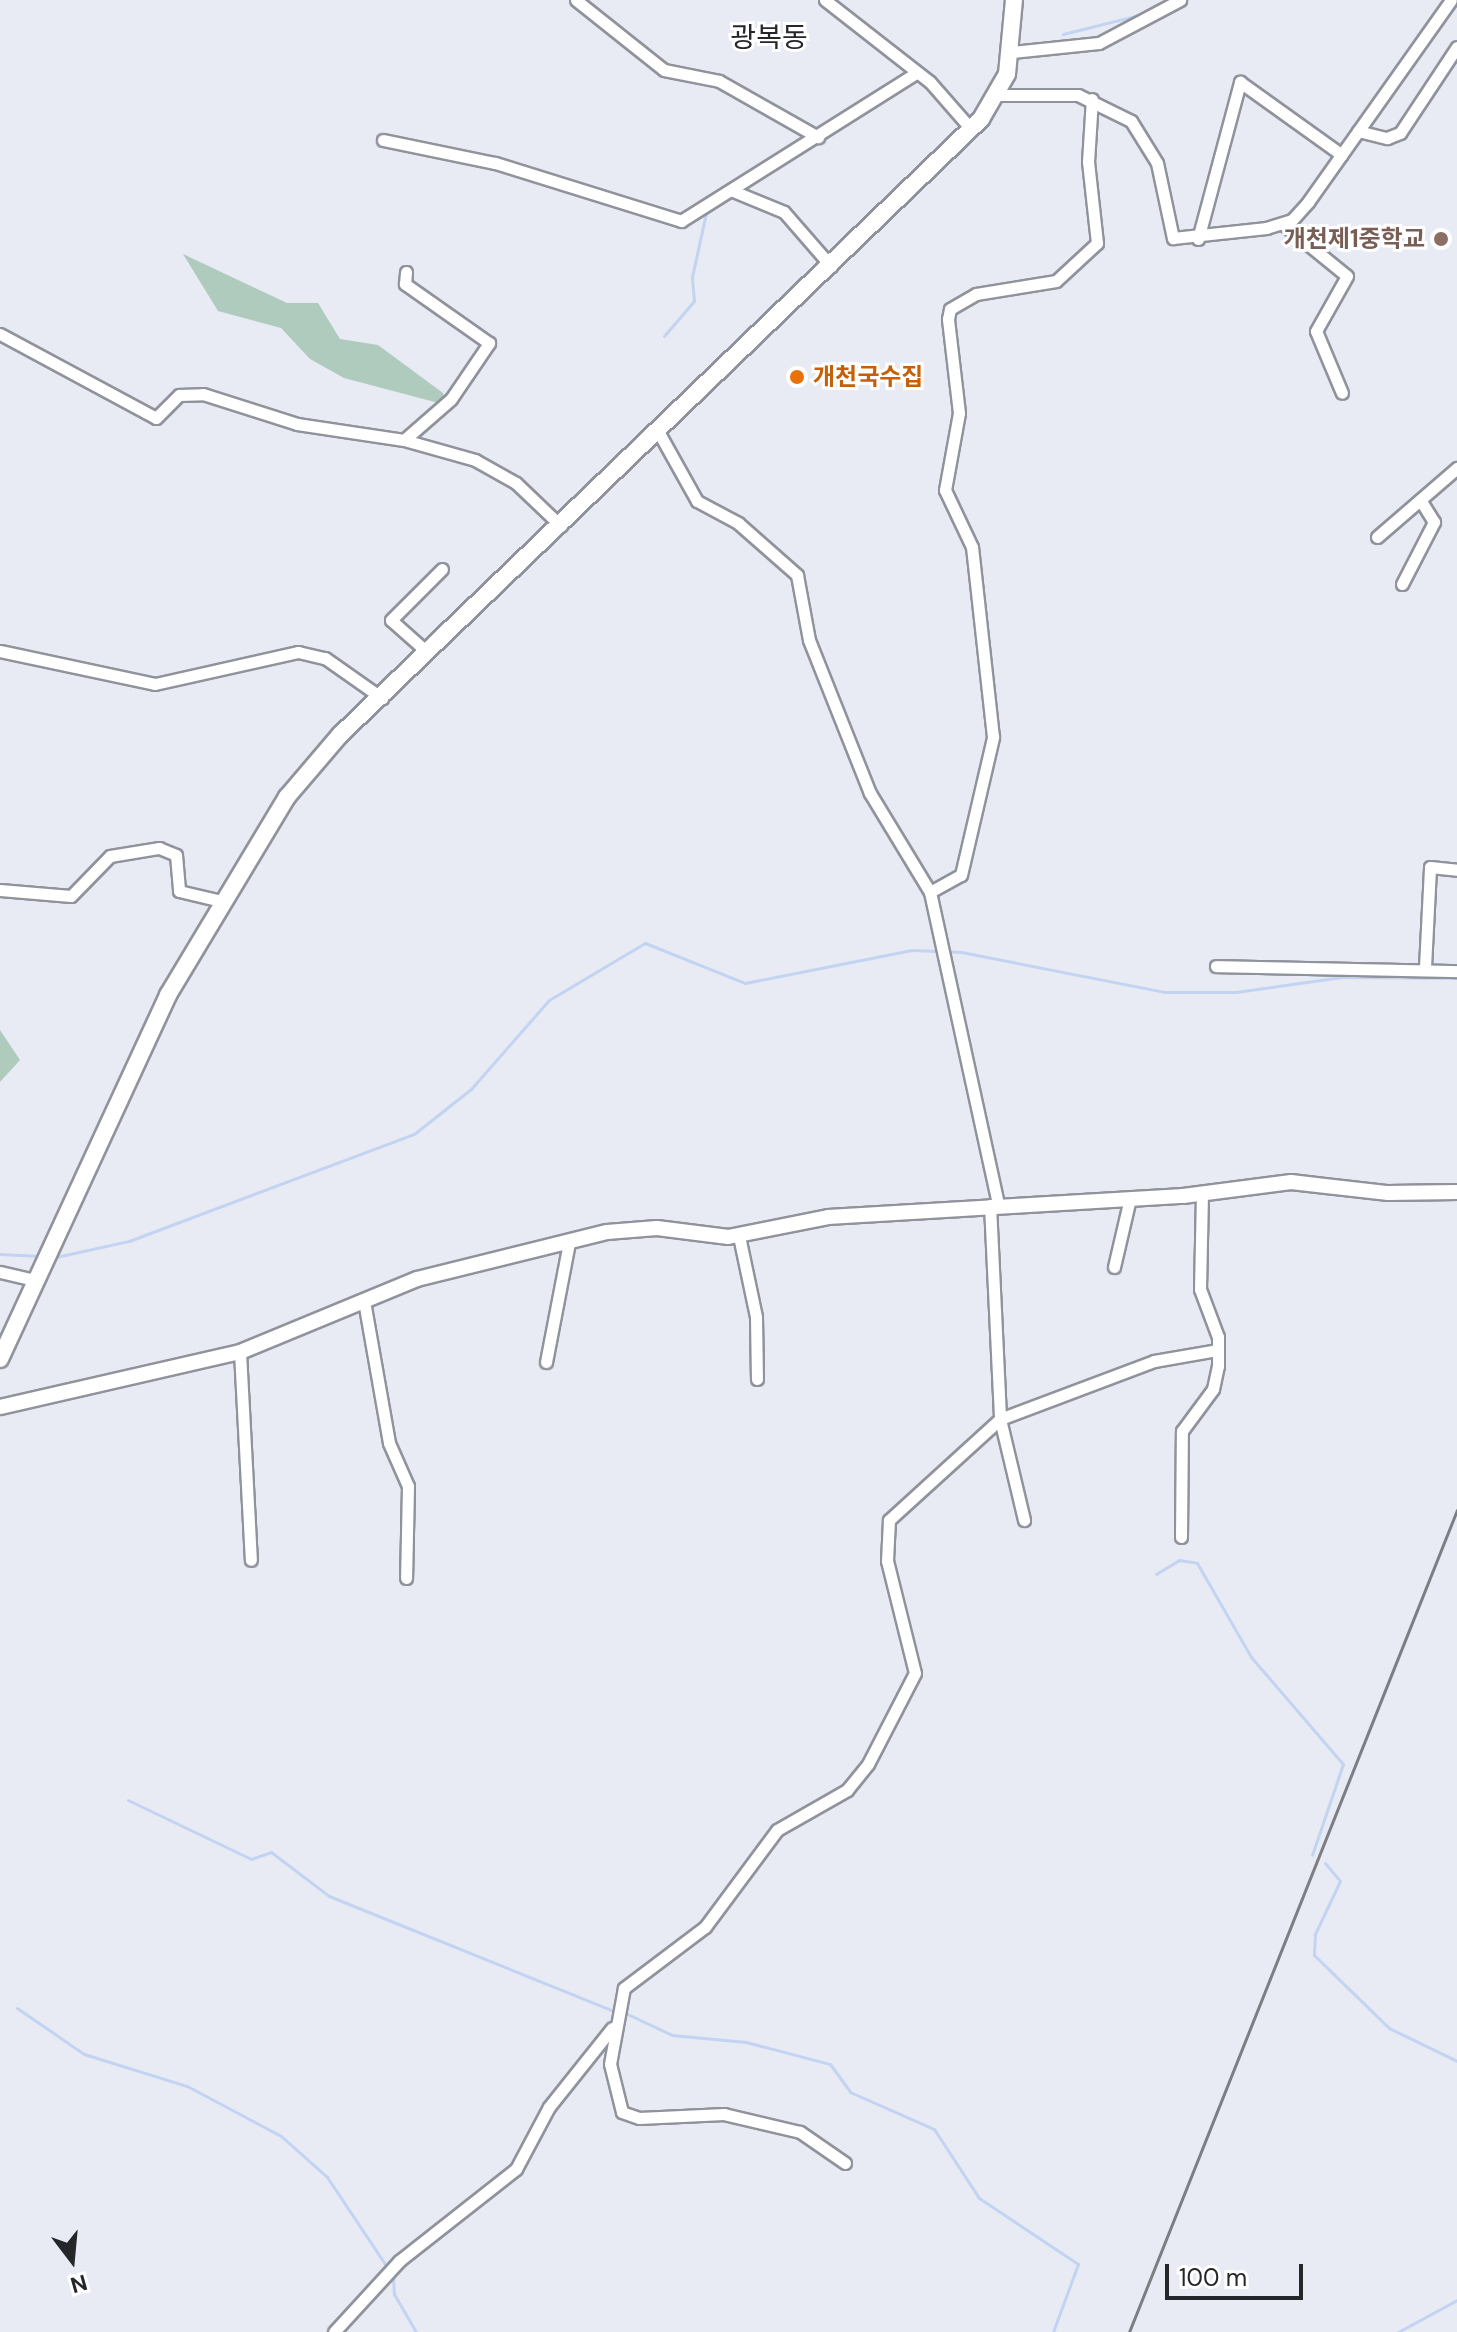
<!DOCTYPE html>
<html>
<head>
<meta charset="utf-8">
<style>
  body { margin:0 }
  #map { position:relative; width:1457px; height:2332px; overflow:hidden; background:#e8ebf3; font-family:"DM Sans","Noto Sans KR",sans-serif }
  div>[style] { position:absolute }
  .green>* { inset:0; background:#aecbbd }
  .stream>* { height:3px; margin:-1.5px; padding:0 1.5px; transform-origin:1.5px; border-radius:1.5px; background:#c2d4f2 }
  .roads { filter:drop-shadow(2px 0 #90939b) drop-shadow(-2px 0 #90939b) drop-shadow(0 2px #90939b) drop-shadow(0 -2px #90939b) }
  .minor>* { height:11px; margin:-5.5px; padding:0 5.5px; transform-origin:5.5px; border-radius:5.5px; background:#fff }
  .tertiary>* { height:14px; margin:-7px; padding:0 7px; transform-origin:7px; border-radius:7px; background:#fff }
  .primary>* { height:16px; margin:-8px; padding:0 8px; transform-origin:8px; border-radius:8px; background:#fff }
  .rail>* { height:3px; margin:-1.5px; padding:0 1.5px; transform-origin:1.5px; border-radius:1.5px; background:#7d7e84 }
  .dots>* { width:22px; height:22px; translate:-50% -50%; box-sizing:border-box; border:4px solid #fff; border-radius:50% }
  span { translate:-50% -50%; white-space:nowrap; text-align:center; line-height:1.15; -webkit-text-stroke:6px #fff; paint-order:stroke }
  .education-label { font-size:24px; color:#785e54; font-weight:700 }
  .right { translate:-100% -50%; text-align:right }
  .food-label { font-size:24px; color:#c56008; font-weight:700 }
  .left { translate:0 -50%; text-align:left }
  .quarter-label { font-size:28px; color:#252629 }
  .north { position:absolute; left:32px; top:2220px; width:80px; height:80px; -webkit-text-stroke:6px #fff; paint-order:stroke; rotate:164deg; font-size:22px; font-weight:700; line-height:32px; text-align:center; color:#252629 }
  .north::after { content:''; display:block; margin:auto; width:28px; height:36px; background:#252629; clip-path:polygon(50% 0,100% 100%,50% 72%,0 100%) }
  .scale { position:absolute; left:1165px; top:2264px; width:138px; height:36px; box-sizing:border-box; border:4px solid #252629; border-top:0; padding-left:10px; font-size:24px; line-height:28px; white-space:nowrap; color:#252629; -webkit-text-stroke:6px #fff; paint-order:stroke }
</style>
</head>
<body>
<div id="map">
  <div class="green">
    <i style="clip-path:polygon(183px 254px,287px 303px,318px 303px,340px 339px,378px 345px,443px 393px,446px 405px,344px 378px,310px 359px,281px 328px,218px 311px)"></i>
    <i style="clip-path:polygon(0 1030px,20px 1060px,0 1082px)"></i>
  </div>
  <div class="stream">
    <i style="left:1145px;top:12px;width:20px;rotate:-27deg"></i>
    <i style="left:1063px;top:34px;width:78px;rotate:-14deg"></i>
    <i style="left:775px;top:168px;width:53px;rotate:-33.4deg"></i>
    <i style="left:664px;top:336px;width:46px;rotate:-49.4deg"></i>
    <i style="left:694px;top:301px;width:24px;rotate:-95deg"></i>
    <i style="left:692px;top:277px;width:66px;rotate:-77.7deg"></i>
    <i style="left:706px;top:213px;width:32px;rotate:-32deg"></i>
    <i style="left:0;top:1254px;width:40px;rotate:2.9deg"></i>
    <i style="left:56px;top:1257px;width:75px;rotate:-12.4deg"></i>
    <i style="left:129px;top:1241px;width:304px;rotate:-20.6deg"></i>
    <i style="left:414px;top:1134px;width:73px;rotate:-38.3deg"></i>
    <i style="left:471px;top:1089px;width:118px;rotate:-48.8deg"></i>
    <i style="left:549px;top:1000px;width:112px;rotate:-30.7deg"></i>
    <i style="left:645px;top:943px;width:108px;rotate:21.8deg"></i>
    <i style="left:745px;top:983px;width:170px;rotate:-11.2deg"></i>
    <i style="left:912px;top:950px;width:49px;rotate:2.3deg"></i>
    <i style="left:961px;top:952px;width:207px;rotate:11.1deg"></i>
    <i style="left:1164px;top:992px;width:72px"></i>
    <i style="left:1236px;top:992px;width:107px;rotate:-8.1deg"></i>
    <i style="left:1342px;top:977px;width:115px;rotate:0.5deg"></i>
    <i style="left:1156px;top:1574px;width:27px;rotate:-31deg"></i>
    <i style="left:1179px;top:1560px;width:18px;rotate:9deg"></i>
    <i style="left:1197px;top:1563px;width:108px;rotate:60.1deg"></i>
    <i style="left:1251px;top:1657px;width:141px;rotate:49.3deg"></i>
    <i style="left:1343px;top:1764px;width:96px;rotate:108.8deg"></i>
    <i style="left:128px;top:1800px;width:136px;rotate:25.6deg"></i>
    <i style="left:251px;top:1859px;width:21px;rotate:-19deg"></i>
    <i style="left:271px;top:1852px;width:73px;rotate:37.2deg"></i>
    <i style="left:329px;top:1896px;width:304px;rotate:22deg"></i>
    <i style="left:1325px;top:1863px;width:23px;rotate:50deg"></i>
    <i style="left:1340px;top:1881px;width:59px;rotate:115.3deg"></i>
    <i style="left:1315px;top:1934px;width:21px;rotate:93deg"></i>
    <i style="left:1314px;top:1955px;width:105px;rotate:44.2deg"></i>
    <i style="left:1389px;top:2028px;width:76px;rotate:25.9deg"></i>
    <i style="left:17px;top:2008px;width:81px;rotate:34.5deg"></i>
    <i style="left:84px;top:2054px;width:108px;rotate:17.3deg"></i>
    <i style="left:187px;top:2086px;width:106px;rotate:28deg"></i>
    <i style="left:281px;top:2136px;width:62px;rotate:41.7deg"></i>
    <i style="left:327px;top:2177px;width:108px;rotate:56.3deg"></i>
    <i style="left:623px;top:2012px;width:54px;rotate:25.1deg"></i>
    <i style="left:672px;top:2035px;width:74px;rotate:5.4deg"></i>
    <i style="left:746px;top:2042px;width:87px;rotate:14.7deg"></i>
    <i style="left:830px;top:2064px;width:34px;rotate:54deg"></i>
    <i style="left:850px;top:2092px;width:92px;rotate:23.8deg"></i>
    <i style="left:934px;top:2129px;width:82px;rotate:56.9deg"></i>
    <i style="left:979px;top:2198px;width:119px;rotate:33.7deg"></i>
    <i style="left:1078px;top:2264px;width:72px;rotate:110.2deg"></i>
    <i style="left:393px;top:2276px;width:18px;rotate:87deg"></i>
    <i style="left:394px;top:2294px;width:44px;rotate:59.9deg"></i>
    <i style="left:1398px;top:2332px;width:67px;rotate:-28.5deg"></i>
  </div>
  <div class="roads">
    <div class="minor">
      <i style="left:576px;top:0;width:112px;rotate:38.5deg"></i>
      <i style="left:664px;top:70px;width:56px;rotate:11.3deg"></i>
      <i style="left:719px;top:81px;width:114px;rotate:29.5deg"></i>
      <i style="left:825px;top:0;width:133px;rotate:38deg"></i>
      <i style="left:930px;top:82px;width:62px;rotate:48.9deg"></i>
      <i style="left:1012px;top:52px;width:87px;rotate:-5.9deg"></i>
      <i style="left:1099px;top:43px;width:92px;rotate:-28deg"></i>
      <i style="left:998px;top:95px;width:80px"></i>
      <i style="left:1078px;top:95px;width:59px;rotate:26.1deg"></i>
      <i style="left:1131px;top:121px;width:49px;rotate:58.2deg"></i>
      <i style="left:1157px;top:163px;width:77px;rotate:78deg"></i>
      <i style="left:1173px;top:238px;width:94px;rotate:-6.1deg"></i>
      <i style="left:1266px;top:228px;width:27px;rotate:-17deg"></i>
      <i style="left:1292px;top:220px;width:24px;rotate:-48deg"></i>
      <i style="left:1308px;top:202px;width:247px;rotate:-54.7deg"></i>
      <i style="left:1358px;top:131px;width:30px;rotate:14deg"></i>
      <i style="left:1387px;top:138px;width:14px;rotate:-21deg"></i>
      <i style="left:1400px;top:133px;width:103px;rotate:-56.5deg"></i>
      <i style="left:383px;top:140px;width:114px;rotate:11.6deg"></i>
      <i style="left:495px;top:163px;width:195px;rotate:17.3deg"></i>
      <i style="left:681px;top:221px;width:278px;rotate:-32.2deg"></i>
      <i style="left:733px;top:191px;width:55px;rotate:22.4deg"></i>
      <i style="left:784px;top:212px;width:72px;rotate:49deg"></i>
      <i style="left:1283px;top:224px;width:82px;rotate:39.1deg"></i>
      <i style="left:1347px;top:276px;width:63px;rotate:119.4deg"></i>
      <i style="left:1316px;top:331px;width:67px;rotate:67.2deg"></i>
      <i style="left:1198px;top:239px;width:163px;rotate:-75deg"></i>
      <i style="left:1240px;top:82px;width:125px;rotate:35.6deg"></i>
      <i style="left:0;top:334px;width:177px;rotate:28.3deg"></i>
      <i style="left:156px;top:418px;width:33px;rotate:-45deg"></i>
      <i style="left:179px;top:395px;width:24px;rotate:-2deg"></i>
      <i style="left:203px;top:394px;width:99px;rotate:17.7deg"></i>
      <i style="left:297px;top:424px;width:108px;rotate:8.5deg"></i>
      <i style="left:404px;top:440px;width:74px;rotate:15.7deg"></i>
      <i style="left:475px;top:460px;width:47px;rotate:29.3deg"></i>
      <i style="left:516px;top:483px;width:62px;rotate:43.7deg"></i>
      <i style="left:659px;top:433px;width:78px;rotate:60.8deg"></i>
      <i style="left:697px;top:501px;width:47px;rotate:28.2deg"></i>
      <i style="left:738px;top:523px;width:79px;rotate:41.4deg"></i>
      <i style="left:797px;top:575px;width:66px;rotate:79.5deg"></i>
      <i style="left:809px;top:640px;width:165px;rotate:68.3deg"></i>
      <i style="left:870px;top:793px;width:116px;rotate:58.8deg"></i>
      <i style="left:930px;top:892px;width:319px;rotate:77.7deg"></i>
      <i style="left:404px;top:440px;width:62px;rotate:-41.1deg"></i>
      <i style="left:451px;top:399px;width:68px;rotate:-55.8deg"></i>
      <i style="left:489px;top:343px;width:103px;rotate:-144.9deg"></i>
      <i style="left:405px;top:284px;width:12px;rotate:-85deg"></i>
      <i style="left:1377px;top:537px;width:106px;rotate:-40.8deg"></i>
      <i style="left:1402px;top:584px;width:70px;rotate:-62.7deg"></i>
      <i style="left:1434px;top:522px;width:26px;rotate:-122deg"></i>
      <i style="left:0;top:651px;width:158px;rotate:12deg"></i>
      <i style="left:155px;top:684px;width:147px;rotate:-12.6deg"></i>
      <i style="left:298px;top:652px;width:28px;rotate:13deg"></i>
      <i style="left:325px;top:658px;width:70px;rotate:35.1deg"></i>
      <i style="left:427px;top:652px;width:48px;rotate:-138.4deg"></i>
      <i style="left:391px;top:620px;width:72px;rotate:-45deg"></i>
      <i style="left:0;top:890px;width:71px;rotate:4.8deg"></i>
      <i style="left:71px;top:896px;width:56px;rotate:-45.7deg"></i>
      <i style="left:110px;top:856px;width:50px;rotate:-9.3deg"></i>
      <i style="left:159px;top:848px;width:18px;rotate:22deg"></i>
      <i style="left:176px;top:855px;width:36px;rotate:85deg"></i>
      <i style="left:179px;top:891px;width:43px;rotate:13.4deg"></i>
      <i style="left:930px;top:892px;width:35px;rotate:-29deg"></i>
      <i style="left:961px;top:875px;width:142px;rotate:-76.9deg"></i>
      <i style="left:993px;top:737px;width:191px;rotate:-96.3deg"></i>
      <i style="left:972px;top:547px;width:63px;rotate:-115.3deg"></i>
      <i style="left:945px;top:490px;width:78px;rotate:-79.7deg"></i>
      <i style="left:959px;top:413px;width:95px;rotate:-96.7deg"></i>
      <i style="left:948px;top:319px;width:10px;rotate:-79deg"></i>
      <i style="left:950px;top:309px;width:30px;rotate:-30deg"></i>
      <i style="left:976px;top:294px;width:81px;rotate:-9.2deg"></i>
      <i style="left:1056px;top:281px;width:56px;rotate:-42.8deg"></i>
      <i style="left:1097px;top:243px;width:81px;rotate:-96.3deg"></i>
      <i style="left:1088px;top:162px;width:63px;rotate:-86.4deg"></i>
      <i style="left:1216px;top:966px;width:241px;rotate:1.2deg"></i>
      <i style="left:1425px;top:967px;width:100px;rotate:-87.1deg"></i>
      <i style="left:1430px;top:867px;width:27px;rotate:6deg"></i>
      <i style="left:990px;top:1205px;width:214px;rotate:87.3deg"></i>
      <i style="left:1000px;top:1419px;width:104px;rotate:76.6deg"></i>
      <i style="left:739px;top:1236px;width:83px;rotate:78.1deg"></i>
      <i style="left:756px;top:1317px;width:62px;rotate:89.1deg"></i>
      <i style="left:1114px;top:1267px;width:71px;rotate:-76.9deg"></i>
      <i style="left:0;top:1272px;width:37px;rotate:13deg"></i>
      <i style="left:364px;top:1301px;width:144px;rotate:80deg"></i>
      <i style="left:389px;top:1443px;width:47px;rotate:66.2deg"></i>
      <i style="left:408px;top:1486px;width:92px;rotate:91.2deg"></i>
      <i style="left:240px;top:1352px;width:208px;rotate:87deg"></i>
      <i style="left:546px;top:1362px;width:121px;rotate:-79.1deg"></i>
      <i style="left:1181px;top:1537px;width:106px;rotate:-89.5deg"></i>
      <i style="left:1182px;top:1431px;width:52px;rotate:-53.6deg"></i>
      <i style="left:1213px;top:1389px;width:24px;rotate:-78deg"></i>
      <i style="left:1218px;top:1366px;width:29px;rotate:-90deg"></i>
      <i style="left:1218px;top:1337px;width:51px;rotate:-110.6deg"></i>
      <i style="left:1200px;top:1289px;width:94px;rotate:-88.8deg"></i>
      <i style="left:845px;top:2163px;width:55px;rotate:-145.4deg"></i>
      <i style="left:800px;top:2132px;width:78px;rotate:-166.7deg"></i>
      <i style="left:724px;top:2114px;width:85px;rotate:177.3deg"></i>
      <i style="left:639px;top:2118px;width:18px;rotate:-161deg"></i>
      <i style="left:622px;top:2112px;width:49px;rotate:-104deg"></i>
      <i style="left:610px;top:2064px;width:77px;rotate:-79.6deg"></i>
      <i style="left:624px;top:1988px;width:101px;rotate:-37deg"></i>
      <i style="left:705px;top:1927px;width:121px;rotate:-53.4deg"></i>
      <i style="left:777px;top:1830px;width:81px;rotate:-29.7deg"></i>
      <i style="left:847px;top:1790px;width:33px;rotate:-51deg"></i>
      <i style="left:868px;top:1764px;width:102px;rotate:-62.7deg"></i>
      <i style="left:915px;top:1673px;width:115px;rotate:-104deg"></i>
      <i style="left:887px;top:1561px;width:41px;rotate:-87.2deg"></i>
      <i style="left:889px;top:1520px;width:150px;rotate:-42.3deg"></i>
      <i style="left:1000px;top:1419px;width:165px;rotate:-20.6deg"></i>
      <i style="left:1154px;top:1361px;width:65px;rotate:-9.8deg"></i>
      <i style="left:334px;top:2332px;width:96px;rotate:-47.5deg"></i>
      <i style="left:399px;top:2261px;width:149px;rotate:-38.2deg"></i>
      <i style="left:516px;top:2169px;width:70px;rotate:-62deg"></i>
      <i style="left:549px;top:2107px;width:101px;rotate:-51.4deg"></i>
    </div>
    <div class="tertiary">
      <i style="left:0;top:1407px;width:246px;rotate:-12.9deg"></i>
      <i style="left:240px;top:1352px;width:191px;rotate:-22.4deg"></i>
      <i style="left:417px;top:1279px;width:196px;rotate:-13.9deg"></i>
      <i style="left:607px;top:1232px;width:50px;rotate:-4.6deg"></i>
      <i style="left:657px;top:1228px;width:72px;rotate:7.2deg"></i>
      <i style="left:728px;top:1237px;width:102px;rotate:-11.3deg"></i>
      <i style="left:828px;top:1217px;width:356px;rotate:-3.4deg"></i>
      <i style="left:1183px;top:1196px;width:109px;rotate:-7.4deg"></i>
      <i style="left:1291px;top:1182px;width:98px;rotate:6.5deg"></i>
      <i style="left:1388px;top:1193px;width:69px;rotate:-0.8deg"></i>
    </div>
    <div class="primary">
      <i style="left:0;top:1359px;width:401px;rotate:-65.2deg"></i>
      <i style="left:168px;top:995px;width:231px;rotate:-59deg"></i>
      <i style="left:287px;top:797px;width:82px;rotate:-49.5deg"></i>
      <i style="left:340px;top:735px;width:889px;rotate:-43.86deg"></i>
      <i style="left:981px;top:119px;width:52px;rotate:-60deg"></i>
      <i style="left:1007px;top:74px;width:74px;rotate:-84.6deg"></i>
    </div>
  </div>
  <div class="rail">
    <i style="left:1129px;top:2332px;width:885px;rotate:-68.25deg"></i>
  </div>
  <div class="dots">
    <i style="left:1441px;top:239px;background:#8d6e63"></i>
    <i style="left:797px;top:377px;background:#e8710a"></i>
  </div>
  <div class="education-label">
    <span class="right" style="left:1425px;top:239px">개천제1중학교</span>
  </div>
  <div class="food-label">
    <span class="left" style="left:813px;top:377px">개천국수집</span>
  </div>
  <div class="quarter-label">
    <span style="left:769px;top:38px">광복동</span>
  </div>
  <div class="north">N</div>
  <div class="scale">100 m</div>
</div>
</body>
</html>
